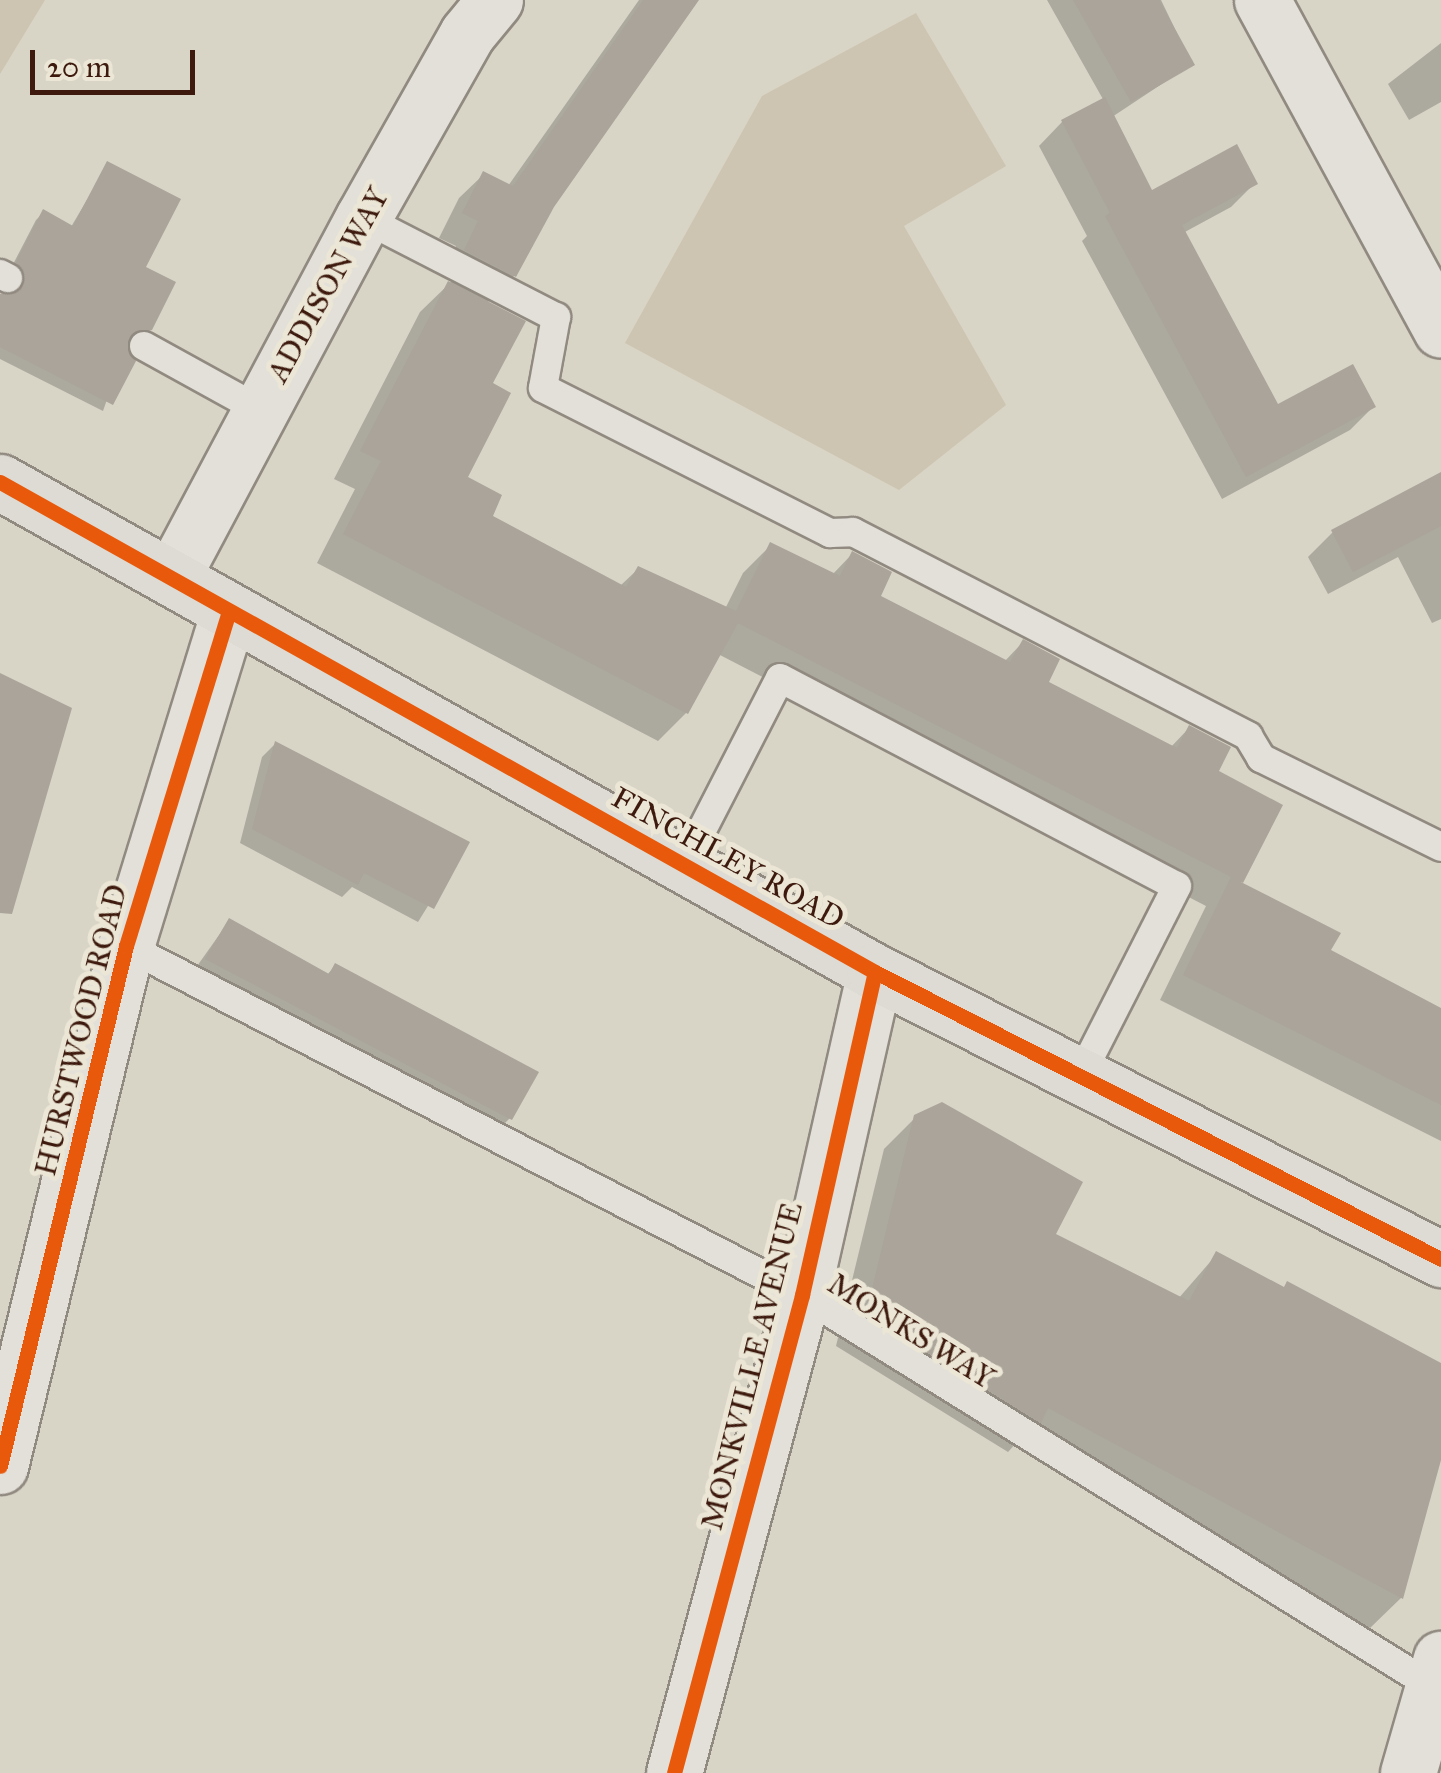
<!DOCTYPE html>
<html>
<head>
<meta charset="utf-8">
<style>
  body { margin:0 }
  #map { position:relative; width:1441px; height:1773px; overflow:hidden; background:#d8d4c6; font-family:"IM FELL Great Primer",serif }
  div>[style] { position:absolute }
  .green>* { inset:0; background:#cdc5b1 }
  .shadow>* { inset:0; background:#0003 }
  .building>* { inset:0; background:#aaa49a }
  .roads { filter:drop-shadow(2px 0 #918a81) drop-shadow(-2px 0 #918a81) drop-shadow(0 2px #918a81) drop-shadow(0 -2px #918a81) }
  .lane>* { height:28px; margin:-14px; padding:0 14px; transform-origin:14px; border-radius:14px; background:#e2e0d9 }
  .street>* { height:55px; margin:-27.5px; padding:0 27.5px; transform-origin:27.5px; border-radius:27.5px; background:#e2e0d9 }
  .primary>* { height:55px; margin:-27.5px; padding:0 27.5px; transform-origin:27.5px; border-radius:27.5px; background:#dddbd3 }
  .cycleway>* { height:15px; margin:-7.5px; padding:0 7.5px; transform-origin:7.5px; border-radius:7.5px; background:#e8590c }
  span { translate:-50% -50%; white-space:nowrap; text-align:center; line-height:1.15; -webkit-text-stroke:10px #ebe6d5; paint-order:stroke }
  .street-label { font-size:30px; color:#3d1a0d }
  .scale { position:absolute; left:30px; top:50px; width:165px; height:45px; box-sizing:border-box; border:5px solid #3d1a0d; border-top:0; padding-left:12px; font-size:30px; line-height:35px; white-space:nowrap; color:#3d1a0d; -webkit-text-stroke:8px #ebe6d5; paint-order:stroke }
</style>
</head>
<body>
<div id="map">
  <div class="green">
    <i style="clip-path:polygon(0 0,45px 0,0 74px)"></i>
    <i style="clip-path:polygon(916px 13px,1006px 166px,904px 226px,1006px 405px,899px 490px,625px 343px,762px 96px)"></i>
  </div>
  <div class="shadow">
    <i style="clip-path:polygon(639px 0,696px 0,552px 206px,514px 276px,486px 304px,490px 384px,465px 478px,490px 517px,620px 586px,638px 569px,725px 609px,743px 573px,771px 545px,832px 575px,852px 554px,878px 597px,1004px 662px,1023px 642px,1045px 683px,1170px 748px,1189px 728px,1216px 772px,1279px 806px,1240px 884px,1328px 951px,1441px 1010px,1441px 1141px,1160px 1000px,1206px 906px,718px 654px,686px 713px,658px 741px,317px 563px,355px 489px,334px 479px,420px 312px,452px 281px,441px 275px,456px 246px,439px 238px,459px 198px,484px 174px,508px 186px)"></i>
    <i style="clip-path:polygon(1047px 0,1161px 0,1192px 64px,1112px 117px,1151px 193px,1255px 183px,1231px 207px,1183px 233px,1277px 408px,1373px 407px,1350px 430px,1222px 499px,1082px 241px,1087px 236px,1039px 146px,1062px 122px,1104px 101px)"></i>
    <i style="clip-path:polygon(1441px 43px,1441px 102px,1409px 120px,1388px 84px)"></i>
    <i style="clip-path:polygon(108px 164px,143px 268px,150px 329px,127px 342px,103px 411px,0 359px,0 297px,17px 291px,9px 272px,36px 220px,43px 213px,71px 227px)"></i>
    <i style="clip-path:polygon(1441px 481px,1441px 619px,1432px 623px,1398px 557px,1328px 594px,1308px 557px,1333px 532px)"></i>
    <i style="clip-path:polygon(275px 744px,467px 843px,418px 922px,352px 887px,342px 897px,240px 843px,262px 757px)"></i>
    <i style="clip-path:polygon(229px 921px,326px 976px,335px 966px,510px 1118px,493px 1135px,190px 976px)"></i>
    <i style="clip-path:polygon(916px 1117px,1053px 1235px,1178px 1299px,1217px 1254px,1441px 1366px,1441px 1451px,1401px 1598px,1370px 1628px,1019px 1440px,1008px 1452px,836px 1346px,884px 1149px)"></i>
  </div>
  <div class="building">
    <i style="clip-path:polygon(643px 0,699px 0,554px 207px,516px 277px,464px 250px,478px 221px,462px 213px,483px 171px,513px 186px)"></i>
    <i style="clip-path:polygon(1073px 0,1159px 0,1195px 65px,1131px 102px)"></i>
    <i style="clip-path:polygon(1105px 97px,1152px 190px,1237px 144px,1258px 184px,1182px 225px,1278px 404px,1353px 364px,1376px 407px,1246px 477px,1105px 216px,1110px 213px,1061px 120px)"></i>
    <i style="clip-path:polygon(107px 161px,181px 199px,146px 267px,176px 282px,152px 330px,128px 338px,136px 361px,113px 405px,0 347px,0 294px,23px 287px,25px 276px,16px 262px,43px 209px,73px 226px)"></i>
    <i style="clip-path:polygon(448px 281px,526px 321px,493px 383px,511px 393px,468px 477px,502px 495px,493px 516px,626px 587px,638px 566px,736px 611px,770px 542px,840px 576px,852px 551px,892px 572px,881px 596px,1010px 662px,1023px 639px,1060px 659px,1049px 682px,1177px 748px,1189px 725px,1231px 747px,1219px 771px,1283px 805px,1243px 883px,738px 623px,688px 714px,343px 534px,381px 461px,360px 451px)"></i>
    <i style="clip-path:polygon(1441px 472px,1441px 526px,1353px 572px,1331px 530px)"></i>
    <i style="clip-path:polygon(0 673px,72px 708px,12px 914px,0 913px)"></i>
    <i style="clip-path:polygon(275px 741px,470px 842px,434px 909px,364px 873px,358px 885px,252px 829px)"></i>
    <i style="clip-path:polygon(1231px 877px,1341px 933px,1331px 950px,1441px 1008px,1441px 1105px,1183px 975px)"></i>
    <i style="clip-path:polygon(229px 918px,329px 974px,335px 963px,539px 1072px,512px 1120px,205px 959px)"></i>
    <i style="clip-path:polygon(942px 1102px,1083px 1182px,1056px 1234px,1189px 1301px,1216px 1251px,1284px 1287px,1287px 1281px,1441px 1363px,1441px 1460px,1403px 1599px,1048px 1408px,1041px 1423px,866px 1314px,914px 1115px)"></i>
  </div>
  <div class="roads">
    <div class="lane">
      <i style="left:363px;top:218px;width:217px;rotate:27.2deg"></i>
      <i style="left:556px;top:317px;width:72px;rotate:100.4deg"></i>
      <i style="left:543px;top:388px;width:322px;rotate:26.8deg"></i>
      <i style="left:830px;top:533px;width:23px;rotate:-2deg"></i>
      <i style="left:853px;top:532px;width:445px;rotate:27.3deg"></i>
      <i style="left:1248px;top:736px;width:26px;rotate:59deg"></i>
      <i style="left:1261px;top:758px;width:201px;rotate:26.3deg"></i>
      <i style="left:0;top:274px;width:9px;rotate:27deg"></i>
      <i style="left:144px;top:346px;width:132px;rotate:28.9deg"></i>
      <i style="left:684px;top:865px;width:210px;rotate:-62.8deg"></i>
      <i style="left:780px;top:678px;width:448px;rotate:27.7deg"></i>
      <i style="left:1177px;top:886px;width:216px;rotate:117deg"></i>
      <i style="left:126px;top:946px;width:761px;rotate:27.31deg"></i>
      <i style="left:802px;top:1295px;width:751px;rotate:31.83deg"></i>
    </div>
    <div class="street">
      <i style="left:1262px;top:0;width:375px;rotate:61.5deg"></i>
      <i style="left:172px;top:577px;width:407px;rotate:-62deg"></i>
      <i style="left:363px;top:218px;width:211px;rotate:-60.5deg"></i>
      <i style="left:467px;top:34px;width:44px;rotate:-50.5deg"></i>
      <i style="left:0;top:1466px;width:535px;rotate:-76.38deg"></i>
      <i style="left:126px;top:946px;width:350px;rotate:-72.9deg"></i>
      <i style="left:674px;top:1773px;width:495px;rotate:-75deg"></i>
      <i style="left:802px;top:1295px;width:331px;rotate:-77.3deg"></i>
      <i style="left:1408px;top:1773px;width:119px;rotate:-73.9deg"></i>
    </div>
    <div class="primary">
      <i style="left:0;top:482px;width:1003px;rotate:29.25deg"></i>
      <i style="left:875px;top:972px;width:635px;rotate:26.89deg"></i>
    </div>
  </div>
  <div class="cycleway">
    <i style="left:0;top:482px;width:1003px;rotate:29.25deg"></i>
    <i style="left:875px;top:972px;width:635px;rotate:26.89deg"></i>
    <i style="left:0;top:1466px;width:535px;rotate:-76.38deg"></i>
    <i style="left:126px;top:946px;width:350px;rotate:-72.9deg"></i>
    <i style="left:674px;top:1773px;width:495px;rotate:-75deg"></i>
    <i style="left:802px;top:1295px;width:331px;rotate:-77.3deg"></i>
  </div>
  <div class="street-label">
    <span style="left:328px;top:285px;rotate:-61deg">ADDISON WAY</span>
    <span style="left:728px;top:858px;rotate:29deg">FINCHLEY ROAD</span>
    <span style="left:81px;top:1030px;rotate:-76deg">HURSTWOOD ROAD</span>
    <span style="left:911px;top:1331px;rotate:32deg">MONKS WAY</span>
    <span style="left:752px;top:1366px;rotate:-76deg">MONKVILLE AVENUE</span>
  </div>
  <div class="scale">20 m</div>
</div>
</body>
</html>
